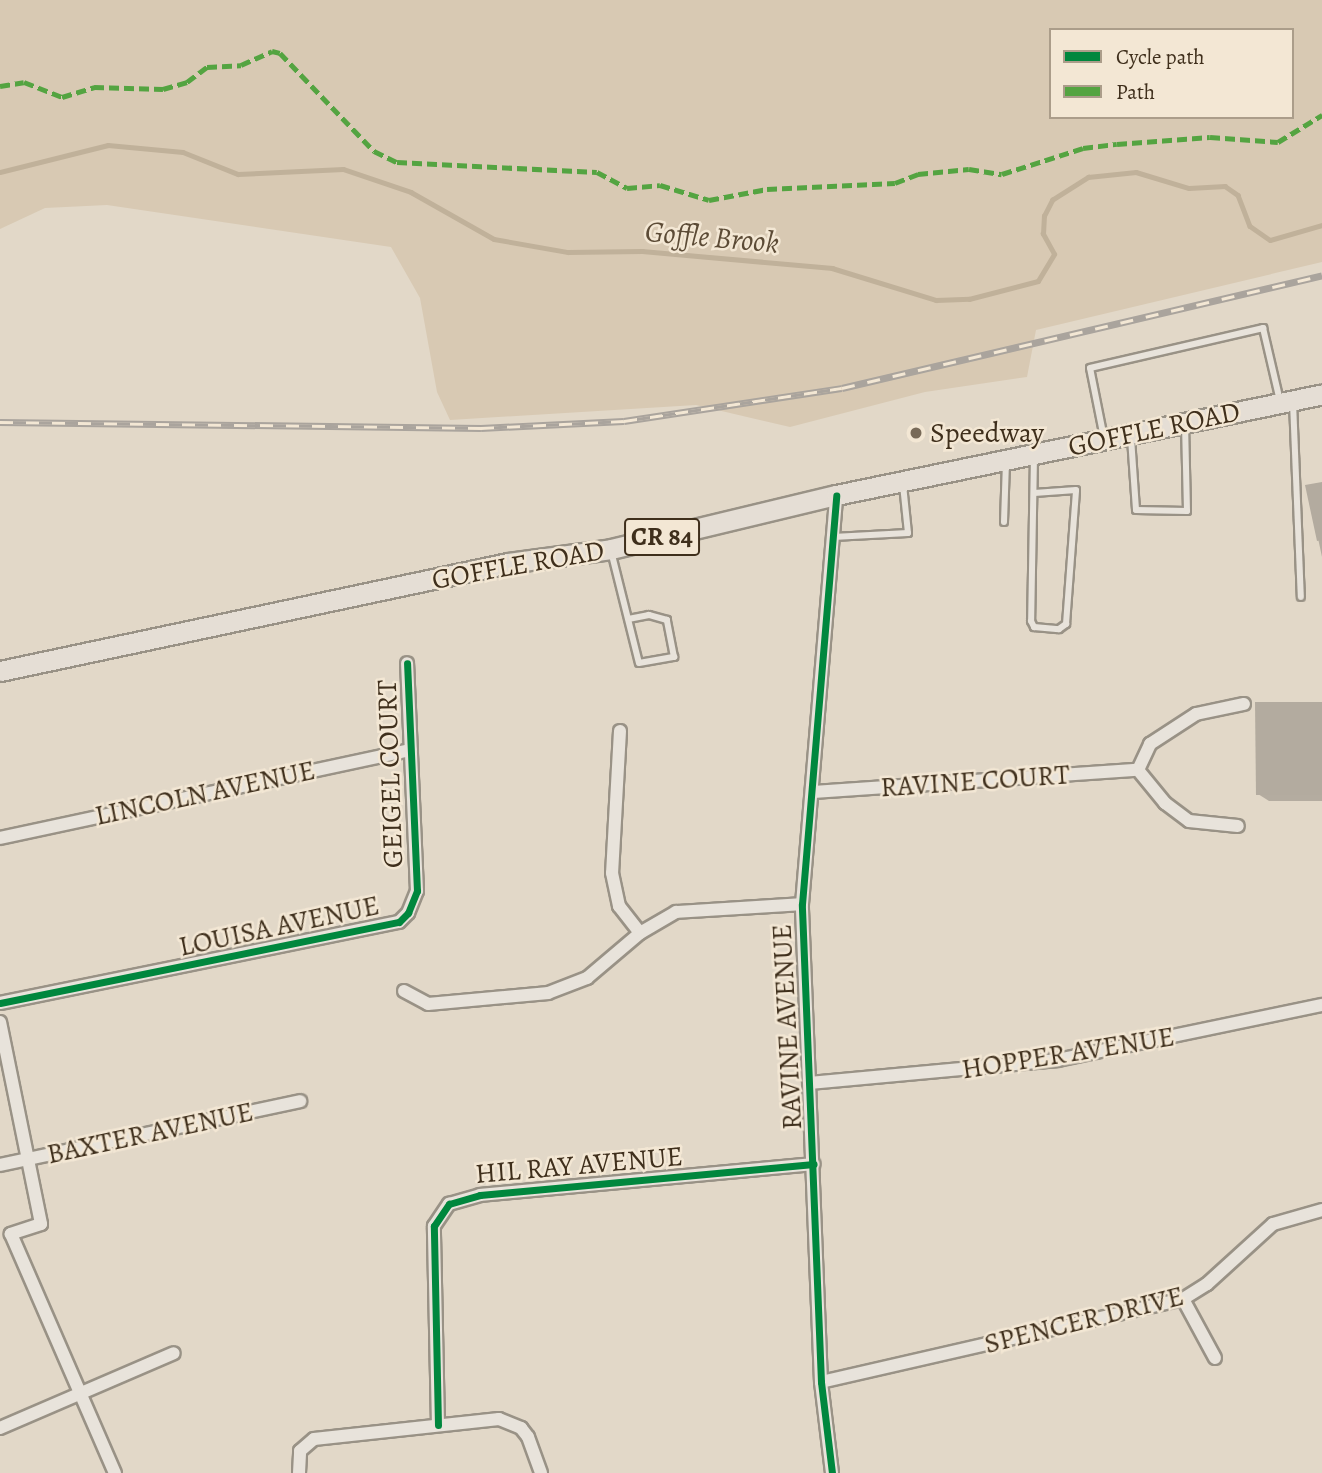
<!DOCTYPE html>
<html>
<head>
<meta charset="utf-8">
<style>
  body { margin:0 }
  #map { position:relative; width:1322px; height:1473px; overflow:hidden; background:#e2d8c8; font-family:Alegreya,serif }
  div>[style] { position:absolute }
  .green>* { inset:0; background:#d8c9b3 }
  .shadow>* { inset:0; background:#0003 }
  .stream>* { height:4.5px; margin:-2.25px; padding:0 2.25px; transform-origin:2.25px; border-radius:2.25px; background:#c0b19a }
  .building>* { inset:0; background:#b3ab9f }
  .roads { filter:drop-shadow(2px 0 #999286) drop-shadow(-2px 0 #999286) drop-shadow(0 2px #999286) drop-shadow(0 -2px #999286) }
  .service>* { height:6px; margin:-3px; padding:0 3px; transform-origin:3px; border-radius:3px; background:#e8e3db }
  .minor>* { height:12px; margin:-6px; padding:0 6px; transform-origin:6px; border-radius:6px; background:#e8e3db }
  .primary>* { height:19px; margin:-9.5px; padding:0 9.5px; transform-origin:9.5px; border-radius:9.5px; background:#e5ded5 }
  .rail>* { height:7px; margin-top:-3.5px; transform-origin:0; background:repeating-linear-gradient(90deg,#f3e7d4 0 13px,#aaa49d 0 26px); box-sizing:border-box; border-block:2px solid #aaa49d }
  .quiet>* { height:5px; margin-top:-2.5px; transform-origin:0; background:repeating-linear-gradient(90deg,#54a441 0 10px,transparent 0 15px) }
  .cycleway>* { height:7px; margin:-3.5px; padding:0 3.5px; transform-origin:3.5px; border-radius:3.5px; background:#00873e }
  .dots>* { width:19px; height:19px; translate:-50% -50%; box-sizing:border-box; border:4px solid #f3e7d4; border-radius:50% }
  span { translate:-50% -50%; white-space:nowrap; text-align:center; line-height:1.15; -webkit-text-stroke:5px #f3e7d4; paint-order:stroke }
  .shield-label span { padding:2px 5px; background:#f3e7d4; border:2px solid; border-radius:5px; -webkit-text-stroke-width:0 }
  .shield-label { font-size:26px; color:#3f2f1c; font-weight:700 }
  .street-label { font-size:28px; color:#3f2f1c }
  .poi-label { font-size:28px; color:#3f2f1c }
  .left { translate:0 -50%; text-align:left }
  .water-label { font-size:30px; color:#5c4b36; font-style:italic }
  .legend { position:absolute; left:1049px; top:28px; width:245px; height:91px; box-sizing:border-box; background:#f3e7d4; border:2px solid #ab9d8a; margin:0; padding:9px 12px; list-style:none; font-size:21px; color:#3f2f1c }
  .legend li { display:flex; align-items:center; gap:14px; height:35px }
  .legend b { width:35px; border:2px solid #ab9d8a }
</style>
</head>
<body>
<div id="map">
  <div class="green">
    <i style="clip-path:polygon(evenodd,0 0,1322px 0,1322px 262px,1036px 330px,1027px 377px,925px 392px,790px 427px,696px 405px,450px 420px,437px 392px,420px 298px,391px 247px,107px 205px,45px 208px,0 229px,0 0,1051px 30px,1292px 30px,1292px 117px,1051px 117px,1051px 30px)"></i>
  </div>
  <div class="shadow">
    <i style="clip-path:polygon(1322px 484px,1322px 557px,1307px 487px)"></i>
    <i style="clip-path:polygon(1322px 704px,1322px 801px,1269px 801px,1258px 794px)"></i>
  </div>
  <div class="stream">
    <i style="left:0;top:172px;width:111px;rotate:-14deg"></i>
    <i style="left:108px;top:145px;width:75px;rotate:5.3deg"></i>
    <i style="left:183px;top:152px;width:59px;rotate:21.8deg"></i>
    <i style="left:238px;top:174px;width:105px;rotate:-2.7deg"></i>
    <i style="left:343px;top:169px;width:72px;rotate:18.7deg"></i>
    <i style="left:411px;top:192px;width:95px;rotate:29.5deg"></i>
    <i style="left:494px;top:239px;width:75px;rotate:10deg"></i>
    <i style="left:568px;top:252px;width:74px;rotate:-0.8deg"></i>
    <i style="left:642px;top:251px;width:191px;rotate:5.1deg"></i>
    <i style="left:832px;top:268px;width:109px;rotate:17.1deg"></i>
    <i style="left:936px;top:300px;width:33px;rotate:-2deg"></i>
    <i style="left:969px;top:299px;width:71px;rotate:-14.6deg"></i>
    <i style="left:1038px;top:281px;width:31px;rotate:-59deg"></i>
    <i style="left:1054px;top:254px;width:23px;rotate:-119deg"></i>
    <i style="left:1043px;top:234px;width:18px;rotate:-87deg"></i>
    <i style="left:1044px;top:216px;width:18px;rotate:-63deg"></i>
    <i style="left:1052px;top:200px;width:43px;rotate:-32.6deg"></i>
    <i style="left:1088px;top:177px;width:48px;rotate:-5.9deg"></i>
    <i style="left:1136px;top:172px;width:55px;rotate:16.8deg"></i>
    <i style="left:1189px;top:188px;width:36px;rotate:-3deg"></i>
    <i style="left:1225px;top:186px;width:16px;rotate:35deg"></i>
    <i style="left:1238px;top:195px;width:33px;rotate:69deg"></i>
    <i style="left:1250px;top:226px;width:24px;rotate:35deg"></i>
    <i style="left:1270px;top:240px;width:54px;rotate:-16.1deg"></i>
  </div>
  <div class="building">
    <i style="clip-path:polygon(1322px 482px,1322px 540px,1317px 541px,1305px 485px)"></i>
    <i style="clip-path:polygon(1255px 702px,1322px 702px,1322px 795px,1256px 795px)"></i>
  </div>
  <div class="roads">
    <div class="service">
      <i style="left:1293px;top:402px;width:195px;rotate:87.7deg"></i>
      <i style="left:1104px;top:438px;width:71px;rotate:-101.3deg"></i>
      <i style="left:1090px;top:368px;width:178px;rotate:-13deg"></i>
      <i style="left:1263px;top:328px;width:75px;rotate:76.9deg"></i>
      <i style="left:1131px;top:438px;width:72px;rotate:86deg"></i>
      <i style="left:1136px;top:510px;width:51px;rotate:1.1deg"></i>
      <i style="left:1187px;top:511px;width:86px;rotate:-91.3deg"></i>
      <i style="left:1034px;top:456px;width:165px;rotate:91deg"></i>
      <i style="left:1031px;top:621px;width:7px;rotate:63deg"></i>
      <i style="left:1034px;top:627px;width:25px;rotate:5deg"></i>
      <i style="left:1059px;top:629px;width:9px;rotate:-36deg"></i>
      <i style="left:1066px;top:624px;width:134px;rotate:-85.7deg"></i>
      <i style="left:1076px;top:490px;width:42px;rotate:175.9deg"></i>
      <i style="left:1004px;top:522px;width:60px;rotate:-88.1deg"></i>
      <i style="left:833px;top:537px;width:75px;rotate:-3.1deg"></i>
      <i style="left:908px;top:533px;width:48px;rotate:-95.9deg"></i>
      <i style="left:611px;top:551px;width:115px;rotate:76deg"></i>
      <i style="left:639px;top:663px;width:36px;rotate:-10deg"></i>
      <i style="left:674px;top:657px;width:38px;rotate:-101deg"></i>
      <i style="left:667px;top:620px;width:19px;rotate:-164deg"></i>
      <i style="left:649px;top:615px;width:21px;rotate:169deg"></i>
    </div>
    <div class="minor">
      <i style="left:620px;top:731px;width:142px;rotate:93.2deg"></i>
      <i style="left:612px;top:873px;width:34px;rotate:78deg"></i>
      <i style="left:619px;top:906px;width:34px;rotate:52deg"></i>
      <i style="left:1138px;top:770px;width:29px;rotate:-65deg"></i>
      <i style="left:1150px;top:744px;width:55px;rotate:-33.1deg"></i>
      <i style="left:1196px;top:714px;width:49px;rotate:-11.8deg"></i>
      <i style="left:1138px;top:770px;width:43px;rotate:50.7deg"></i>
      <i style="left:1165px;top:803px;width:30px;rotate:37deg"></i>
      <i style="left:1189px;top:821px;width:49px;rotate:5.8deg"></i>
      <i style="left:812px;top:792px;width:327px;rotate:-3.9deg"></i>
      <i style="left:0;top:838px;width:420px;rotate:-12.1deg"></i>
      <i style="left:404px;top:991px;width:27px;rotate:28deg"></i>
      <i style="left:428px;top:1004px;width:121px;rotate:-5.2deg"></i>
      <i style="left:548px;top:993px;width:42px;rotate:-21deg"></i>
      <i style="left:587px;top:978px;width:70px;rotate:-40.3deg"></i>
      <i style="left:640px;top:933px;width:42px;rotate:-30.3deg"></i>
      <i style="left:676px;top:912px;width:126px;rotate:-3.6deg"></i>
      <i style="left:0;top:1003px;width:407px;rotate:-11.5deg"></i>
      <i style="left:399px;top:922px;width:13px;rotate:-45deg"></i>
      <i style="left:408px;top:913px;width:24px;rotate:-68deg"></i>
      <i style="left:417px;top:891px;width:228px;rotate:-92.5deg"></i>
      <i style="left:0;top:1022px;width:206px;rotate:78.5deg"></i>
      <i style="left:41px;top:1224px;width:32px;rotate:162deg"></i>
      <i style="left:11px;top:1234px;width:261px;rotate:66.5deg"></i>
      <i style="left:810px;top:1083px;width:249px;rotate:-5.3deg"></i>
      <i style="left:1058px;top:1060px;width:270px;rotate:-11.8deg"></i>
      <i style="left:0;top:1165px;width:307px;rotate:-12deg"></i>
      <i style="left:1183px;top:1299px;width:67px;rotate:61.5deg"></i>
      <i style="left:821px;top:1382px;width:371px;rotate:-12.9deg"></i>
      <i style="left:1183px;top:1299px;width:28px;rotate:-32deg"></i>
      <i style="left:1207px;top:1284px;width:89px;rotate:-42.3deg"></i>
      <i style="left:1273px;top:1224px;width:51px;rotate:-15.9deg"></i>
      <i style="left:438px;top:1425px;width:199px;rotate:-91.2deg"></i>
      <i style="left:434px;top:1226px;width:27px;rotate:-56deg"></i>
      <i style="left:449px;top:1204px;width:32px;rotate:-16deg"></i>
      <i style="left:480px;top:1195px;width:335px;rotate:-5.3deg"></i>
      <i style="left:0;top:1428px;width:189px;rotate:-23.3deg"></i>
      <i style="left:299px;top:1473px;width:22px;rotate:-87deg"></i>
      <i style="left:300px;top:1451px;width:18px;rotate:-41deg"></i>
      <i style="left:314px;top:1439px;width:186px;rotate:-6.2deg"></i>
      <i style="left:499px;top:1419px;width:24px;rotate:22deg"></i>
      <i style="left:521px;top:1428px;width:11px;rotate:52deg"></i>
      <i style="left:528px;top:1437px;width:38px;rotate:70deg"></i>
      <i style="left:832px;top:1473px;width:92px;rotate:-96.9deg"></i>
      <i style="left:821px;top:1382px;width:478px;rotate:-92.3deg"></i>
      <i style="left:802px;top:904px;width:410px;rotate:-85.2deg"></i>
    </div>
    <div class="primary">
      <i style="left:0;top:671px;width:519px;rotate:-12deg"></i>
      <i style="left:508px;top:563px;width:104px;rotate:-7.7deg"></i>
      <i style="left:611px;top:549px;width:231px;rotate:-13.5deg"></i>
      <i style="left:836px;top:495px;width:496px;rotate:-11.7deg"></i>
    </div>
  </div>
  <div class="rail">
    <i style="left:0;top:422px;width:481px;rotate:0.7deg"></i>
    <i style="left:481px;top:428px;width:143px;rotate:-2.8deg"></i>
    <i style="left:624px;top:421px;width:220px;rotate:-8.6deg"></i>
    <i style="left:842px;top:388px;width:493px;rotate:-13.2deg"></i>
  </div>
  <div class="quiet">
    <i style="left:0;top:86px;width:24px;rotate:-9deg"></i>
    <i style="left:24px;top:82px;width:41px;rotate:21.5deg"></i>
    <i style="left:62px;top:97px;width:34px;rotate:-17deg"></i>
    <i style="left:94px;top:87px;width:69px;rotate:1.7deg"></i>
    <i style="left:163px;top:89px;width:25px;rotate:-16deg"></i>
    <i style="left:187px;top:82px;width:25px;rotate:-37deg"></i>
    <i style="left:207px;top:67px;width:34px;rotate:-3deg"></i>
    <i style="left:241px;top:65px;width:34px;rotate:-24deg"></i>
    <i style="left:272px;top:51px;width:8px;rotate:14deg"></i>
    <i style="left:280px;top:53px;width:136px;rotate:46.2deg"></i>
    <i style="left:374px;top:151px;width:25px;rotate:26deg"></i>
    <i style="left:397px;top:162px;width:200px;rotate:2.9deg"></i>
    <i style="left:597px;top:172px;width:34px;rotate:28deg"></i>
    <i style="left:627px;top:188px;width:33px;rotate:-5deg"></i>
    <i style="left:660px;top:185px;width:51px;rotate:17deg"></i>
    <i style="left:709px;top:200px;width:59px;rotate:-10.7deg"></i>
    <i style="left:767px;top:189px;width:128px;rotate:-2.7deg"></i>
    <i style="left:895px;top:183px;width:25px;rotate:-21deg"></i>
    <i style="left:918px;top:174px;width:51px;rotate:-5.6deg"></i>
    <i style="left:969px;top:169px;width:33px;rotate:9deg"></i>
    <i style="left:1002px;top:174px;width:85px;rotate:-17.8deg"></i>
    <i style="left:1083px;top:148px;width:34px;rotate:-7deg"></i>
    <i style="left:1117px;top:144px;width:93px;rotate:-4.3deg"></i>
    <i style="left:1210px;top:137px;width:68px;rotate:4.2deg"></i>
    <i style="left:1278px;top:142px;width:52px;rotate:-31.5deg"></i>
  </div>
  <div class="cycleway">
    <i style="left:0;top:1003px;width:407px;rotate:-11.5deg"></i>
    <i style="left:399px;top:922px;width:13px;rotate:-45deg"></i>
    <i style="left:408px;top:913px;width:24px;rotate:-68deg"></i>
    <i style="left:417px;top:891px;width:228px;rotate:-92.5deg"></i>
    <i style="left:438px;top:1425px;width:199px;rotate:-91.2deg"></i>
    <i style="left:434px;top:1226px;width:27px;rotate:-56deg"></i>
    <i style="left:449px;top:1204px;width:32px;rotate:-16deg"></i>
    <i style="left:480px;top:1195px;width:335px;rotate:-5.3deg"></i>
    <i style="left:832px;top:1473px;width:92px;rotate:-96.9deg"></i>
    <i style="left:821px;top:1382px;width:478px;rotate:-92.3deg"></i>
    <i style="left:802px;top:904px;width:410px;rotate:-85.2deg"></i>
  </div>
  <div class="dots">
    <i style="left:916px;top:433px;background:#786a58"></i>
  </div>
  <div class="shield-label">
    <span style="left:662px;top:537px">CR 84</span>
  </div>
  <div class="street-label">
    <span style="left:1154px;top:429px;rotate:-12deg">GOFFLE ROAD</span>
    <span style="left:518px;top:565px;rotate:-10deg">GOFFLE ROAD</span>
    <span style="left:390px;top:774px;rotate:-92deg">GEIGEL COURT</span>
    <span style="left:975px;top:781px;rotate:-4deg">RAVINE COURT</span>
    <span style="left:205px;top:793px;rotate:-12deg">LINCOLN AVENUE</span>
    <span style="left:279px;top:926px;rotate:-12deg">LOUISA AVENUE</span>
    <span style="left:787px;top:1027px;rotate:-93deg">RAVINE AVENUE</span>
    <span style="left:1068px;top:1053px;rotate:-9deg">HOPPER AVENUE</span>
    <span style="left:150px;top:1133px;rotate:-12deg">BAXTER AVENUE</span>
    <span style="left:579px;top:1165px;rotate:-5deg">HIL RAY AVENUE</span>
    <span style="left:1084px;top:1320px;rotate:-14deg">SPENCER DRIVE</span>
  </div>
  <div class="poi-label">
    <span class="left" style="left:930px;top:433px">Speedway</span>
  </div>
  <div class="water-label">
    <span style="left:712px;top:237px;rotate:5deg">Goffle Brook</span>
  </div>
  <ul class="legend">
  <li><b style="height:9px;background:#00873e"></b>Cycle path</li>
  <li><b style="height:9px;background:#54a441"></b>Path</li>
  </ul>
</div>
</body>
</html>
